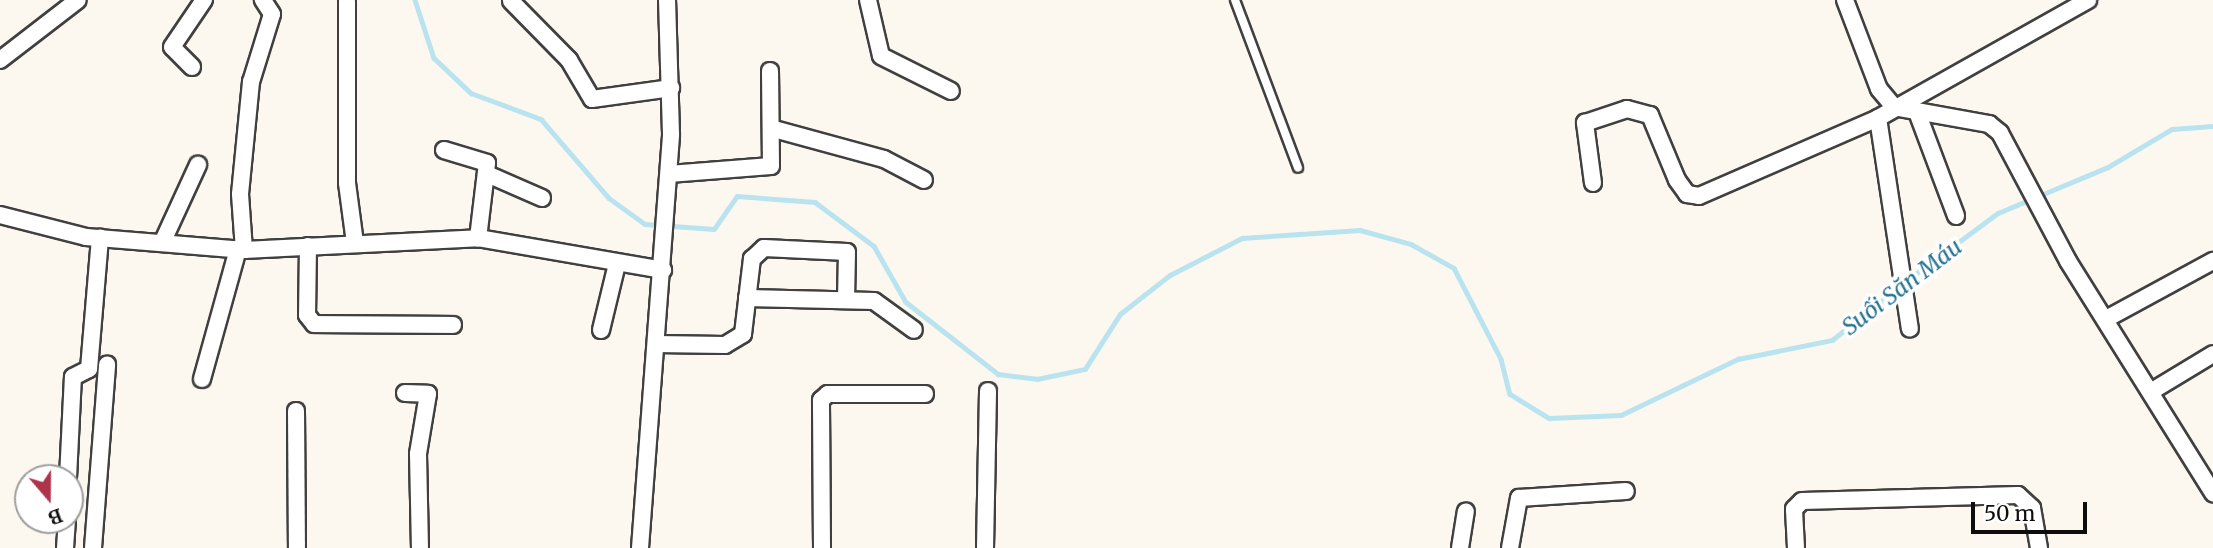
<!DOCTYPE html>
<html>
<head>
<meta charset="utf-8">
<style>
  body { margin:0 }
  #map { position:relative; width:2213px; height:548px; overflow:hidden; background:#fdf8ef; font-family:Merriweather,serif }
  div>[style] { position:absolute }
  .stream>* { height:4.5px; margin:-2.25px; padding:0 2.25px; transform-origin:2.25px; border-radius:2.25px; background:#b9e3ef }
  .roads { filter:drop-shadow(2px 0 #404040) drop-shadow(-2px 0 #404040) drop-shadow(0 2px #404040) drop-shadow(0 -2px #404040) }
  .lane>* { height:8px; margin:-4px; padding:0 4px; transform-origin:4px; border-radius:4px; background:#fff }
  .street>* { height:16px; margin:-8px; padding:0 8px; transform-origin:8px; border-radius:8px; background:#fff }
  span { translate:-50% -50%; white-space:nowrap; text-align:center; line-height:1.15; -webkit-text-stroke:7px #fff; paint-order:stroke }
  .water-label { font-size:23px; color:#247191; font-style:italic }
  .north { position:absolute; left:14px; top:464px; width:70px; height:70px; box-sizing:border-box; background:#fff; border:2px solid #9e9e9e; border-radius:50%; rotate:160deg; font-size:19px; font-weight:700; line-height:28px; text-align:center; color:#0d0d0d }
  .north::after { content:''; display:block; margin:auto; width:24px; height:32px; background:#ae344c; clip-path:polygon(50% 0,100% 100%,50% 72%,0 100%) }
  .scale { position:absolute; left:1971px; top:502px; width:116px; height:32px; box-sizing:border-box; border:4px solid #0d0d0d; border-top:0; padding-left:9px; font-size:21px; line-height:24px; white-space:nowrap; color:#0d0d0d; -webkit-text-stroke:5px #fff; paint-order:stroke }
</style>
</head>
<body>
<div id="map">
  <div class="stream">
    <i style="left:415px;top:0;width:61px;rotate:71.9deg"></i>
    <i style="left:434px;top:58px;width:51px;rotate:43.4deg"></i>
    <i style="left:471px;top:93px;width:75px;rotate:20.4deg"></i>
    <i style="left:541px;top:119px;width:104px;rotate:49.3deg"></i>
    <i style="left:609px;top:198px;width:44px;rotate:35.8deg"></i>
    <i style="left:645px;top:224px;width:69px;rotate:4.1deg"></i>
    <i style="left:714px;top:229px;width:40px;rotate:-55.1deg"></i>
    <i style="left:737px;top:196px;width:78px;rotate:4.4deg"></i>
    <i style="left:815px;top:202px;width:74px;rotate:36.7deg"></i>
    <i style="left:874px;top:246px;width:64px;rotate:60.3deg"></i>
    <i style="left:906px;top:302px;width:117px;rotate:38deg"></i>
    <i style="left:998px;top:374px;width:39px;rotate:7deg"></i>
    <i style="left:1037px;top:379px;width:49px;rotate:-11.8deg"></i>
    <i style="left:1085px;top:369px;width:65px;rotate:-57.5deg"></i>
    <i style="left:1120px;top:314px;width:63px;rotate:-38deg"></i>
    <i style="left:1170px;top:275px;width:81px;rotate:-27.2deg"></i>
    <i style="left:1242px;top:238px;width:118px;rotate:-3.9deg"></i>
    <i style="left:1360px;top:230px;width:53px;rotate:15.4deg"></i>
    <i style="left:1411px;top:244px;width:49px;rotate:29.2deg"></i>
    <i style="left:1454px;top:268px;width:102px;rotate:62.7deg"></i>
    <i style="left:1501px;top:359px;width:36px;rotate:76deg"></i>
    <i style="left:1510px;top:394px;width:46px;rotate:31.6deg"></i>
    <i style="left:1549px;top:418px;width:72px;rotate:-2.4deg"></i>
    <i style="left:1621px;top:415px;width:130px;rotate:-25.6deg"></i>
    <i style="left:1738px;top:359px;width:96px;rotate:-11.4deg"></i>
    <i style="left:1832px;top:340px;width:85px;rotate:-38.3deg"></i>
    <i style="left:1906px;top:281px;width:114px;rotate:-36.5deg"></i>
    <i style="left:1998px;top:213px;width:119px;rotate:-22.7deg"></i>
    <i style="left:2108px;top:167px;width:74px;rotate:-30.7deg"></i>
    <i style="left:2172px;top:129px;width:41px;rotate:-4.2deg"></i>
  </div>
  <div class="roads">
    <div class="lane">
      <i style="left:1235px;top:0;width:179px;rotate:69.4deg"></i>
    </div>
    <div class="street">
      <i style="left:868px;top:0;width:57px;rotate:76.9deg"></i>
      <i style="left:881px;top:56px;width:78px;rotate:26.6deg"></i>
      <i style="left:1845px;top:0;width:95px;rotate:69.1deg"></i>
      <i style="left:1879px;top:89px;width:23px;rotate:50deg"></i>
      <i style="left:1894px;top:107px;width:97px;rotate:10.1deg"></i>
      <i style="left:1989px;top:124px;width:14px;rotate:39deg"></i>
      <i style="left:2000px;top:133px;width:145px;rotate:62deg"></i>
      <i style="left:2068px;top:261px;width:274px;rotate:58deg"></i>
      <i style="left:347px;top:1px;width:182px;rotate:90deg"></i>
      <i style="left:347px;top:183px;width:61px;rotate:82.4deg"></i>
      <i style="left:511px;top:1px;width:83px;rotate:45.5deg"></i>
      <i style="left:569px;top:60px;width:45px;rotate:59.5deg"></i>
      <i style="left:592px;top:99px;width:80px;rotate:-7.9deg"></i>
      <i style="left:0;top:60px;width:98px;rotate:-37.6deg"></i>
      <i style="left:192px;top:67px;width:28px;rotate:-135deg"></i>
      <i style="left:172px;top:47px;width:57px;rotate:-55.8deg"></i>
      <i style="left:1917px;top:112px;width:111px;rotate:69.4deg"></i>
      <i style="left:1878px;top:118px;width:213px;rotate:81.4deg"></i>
      <i style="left:774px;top:129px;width:114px;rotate:15.3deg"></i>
      <i style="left:884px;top:159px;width:45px;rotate:27.7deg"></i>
      <i style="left:444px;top:150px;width:45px;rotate:16.8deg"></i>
      <i style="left:487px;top:163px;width:76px;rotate:96.8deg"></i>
      <i style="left:487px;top:174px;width:60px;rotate:23.6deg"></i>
      <i style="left:669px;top:174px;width:102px;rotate:-4.5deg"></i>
      <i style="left:771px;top:166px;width:95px;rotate:-90.6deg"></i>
      <i style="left:1593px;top:183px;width:61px;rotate:-97.6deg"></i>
      <i style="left:1585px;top:123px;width:44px;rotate:-18.4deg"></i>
      <i style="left:1627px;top:109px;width:24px;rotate:15deg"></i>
      <i style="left:1650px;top:115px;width:70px;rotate:67.4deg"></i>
      <i style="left:1677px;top:180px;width:17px;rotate:54deg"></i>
      <i style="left:1687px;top:194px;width:12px;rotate:9deg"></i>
      <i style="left:1699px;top:196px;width:195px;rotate:-23.5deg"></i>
      <i style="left:1878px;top:118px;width:241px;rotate:-29.3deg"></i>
      <i style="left:0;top:215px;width:89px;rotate:14.3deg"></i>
      <i style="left:86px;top:237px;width:159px;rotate:4.7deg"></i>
      <i style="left:244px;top:250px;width:234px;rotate:-2.9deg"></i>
      <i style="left:478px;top:238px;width:188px;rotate:9.8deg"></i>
      <i style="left:163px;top:241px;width:84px;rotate:-65.3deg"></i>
      <i style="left:308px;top:246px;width:69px;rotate:90.8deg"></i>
      <i style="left:307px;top:315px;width:11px;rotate:52deg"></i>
      <i style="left:314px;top:324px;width:139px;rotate:0.4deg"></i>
      <i style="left:244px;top:250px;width:56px;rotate:-94.1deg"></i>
      <i style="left:240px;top:194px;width:113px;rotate:-84.4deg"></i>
      <i style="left:251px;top:82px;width:71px;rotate:-72.8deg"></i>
      <i style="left:272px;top:14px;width:17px;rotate:-123deg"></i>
      <i style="left:747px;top:298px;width:127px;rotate:1.4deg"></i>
      <i style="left:874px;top:301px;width:49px;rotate:35.9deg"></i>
      <i style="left:2106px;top:319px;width:122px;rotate:-28.5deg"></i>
      <i style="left:601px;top:330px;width:68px;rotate:-76.4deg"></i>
      <i style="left:656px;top:344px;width:69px;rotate:0.8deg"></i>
      <i style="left:725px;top:345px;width:21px;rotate:-31deg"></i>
      <i style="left:743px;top:334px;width:76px;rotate:-83.2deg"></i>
      <i style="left:752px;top:259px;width:16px;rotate:-43deg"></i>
      <i style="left:764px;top:248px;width:83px;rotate:2.8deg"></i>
      <i style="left:847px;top:252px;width:48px;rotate:91.2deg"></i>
      <i style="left:202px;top:379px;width:135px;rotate:-74.5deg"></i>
      <i style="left:2152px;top:391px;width:71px;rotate:-31.2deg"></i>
      <i style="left:405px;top:393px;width:23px;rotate:2deg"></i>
      <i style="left:428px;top:394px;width:61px;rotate:99.5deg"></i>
      <i style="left:418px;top:454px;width:94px;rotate:88.8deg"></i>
      <i style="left:296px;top:411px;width:137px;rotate:89.6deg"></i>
      <i style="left:68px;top:478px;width:101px;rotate:-87.2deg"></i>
      <i style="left:73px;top:377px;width:18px;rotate:-27deg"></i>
      <i style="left:89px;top:369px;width:132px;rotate:-85.2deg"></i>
      <i style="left:65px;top:548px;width:28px;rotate:-86deg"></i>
      <i style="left:93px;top:548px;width:184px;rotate:-85.6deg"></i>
      <i style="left:640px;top:548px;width:415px;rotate:-85.7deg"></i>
      <i style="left:671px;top:134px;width:134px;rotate:-91.7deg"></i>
      <i style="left:822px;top:548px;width:148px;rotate:-90.4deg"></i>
      <i style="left:821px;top:400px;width:9px;rotate:-41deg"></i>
      <i style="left:828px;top:394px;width:97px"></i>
      <i style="left:985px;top:548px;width:157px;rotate:-88.9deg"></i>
      <i style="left:1460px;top:548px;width:37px;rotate:-81deg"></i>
      <i style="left:1510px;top:548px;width:51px;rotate:-79.8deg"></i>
      <i style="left:1519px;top:498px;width:107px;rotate:-3.7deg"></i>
      <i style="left:1796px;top:548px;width:39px;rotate:-93deg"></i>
      <i style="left:1794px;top:509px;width:11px;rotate:-45deg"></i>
      <i style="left:1802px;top:501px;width:216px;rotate:-1.6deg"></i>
      <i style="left:2018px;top:495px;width:19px;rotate:43deg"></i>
      <i style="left:2032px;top:508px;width:41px;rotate:80.1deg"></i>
    </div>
  </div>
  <div class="water-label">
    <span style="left:1902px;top:287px;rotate:-37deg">Suối Săn Máu</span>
  </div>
  <div class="north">B</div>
  <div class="scale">50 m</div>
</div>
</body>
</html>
